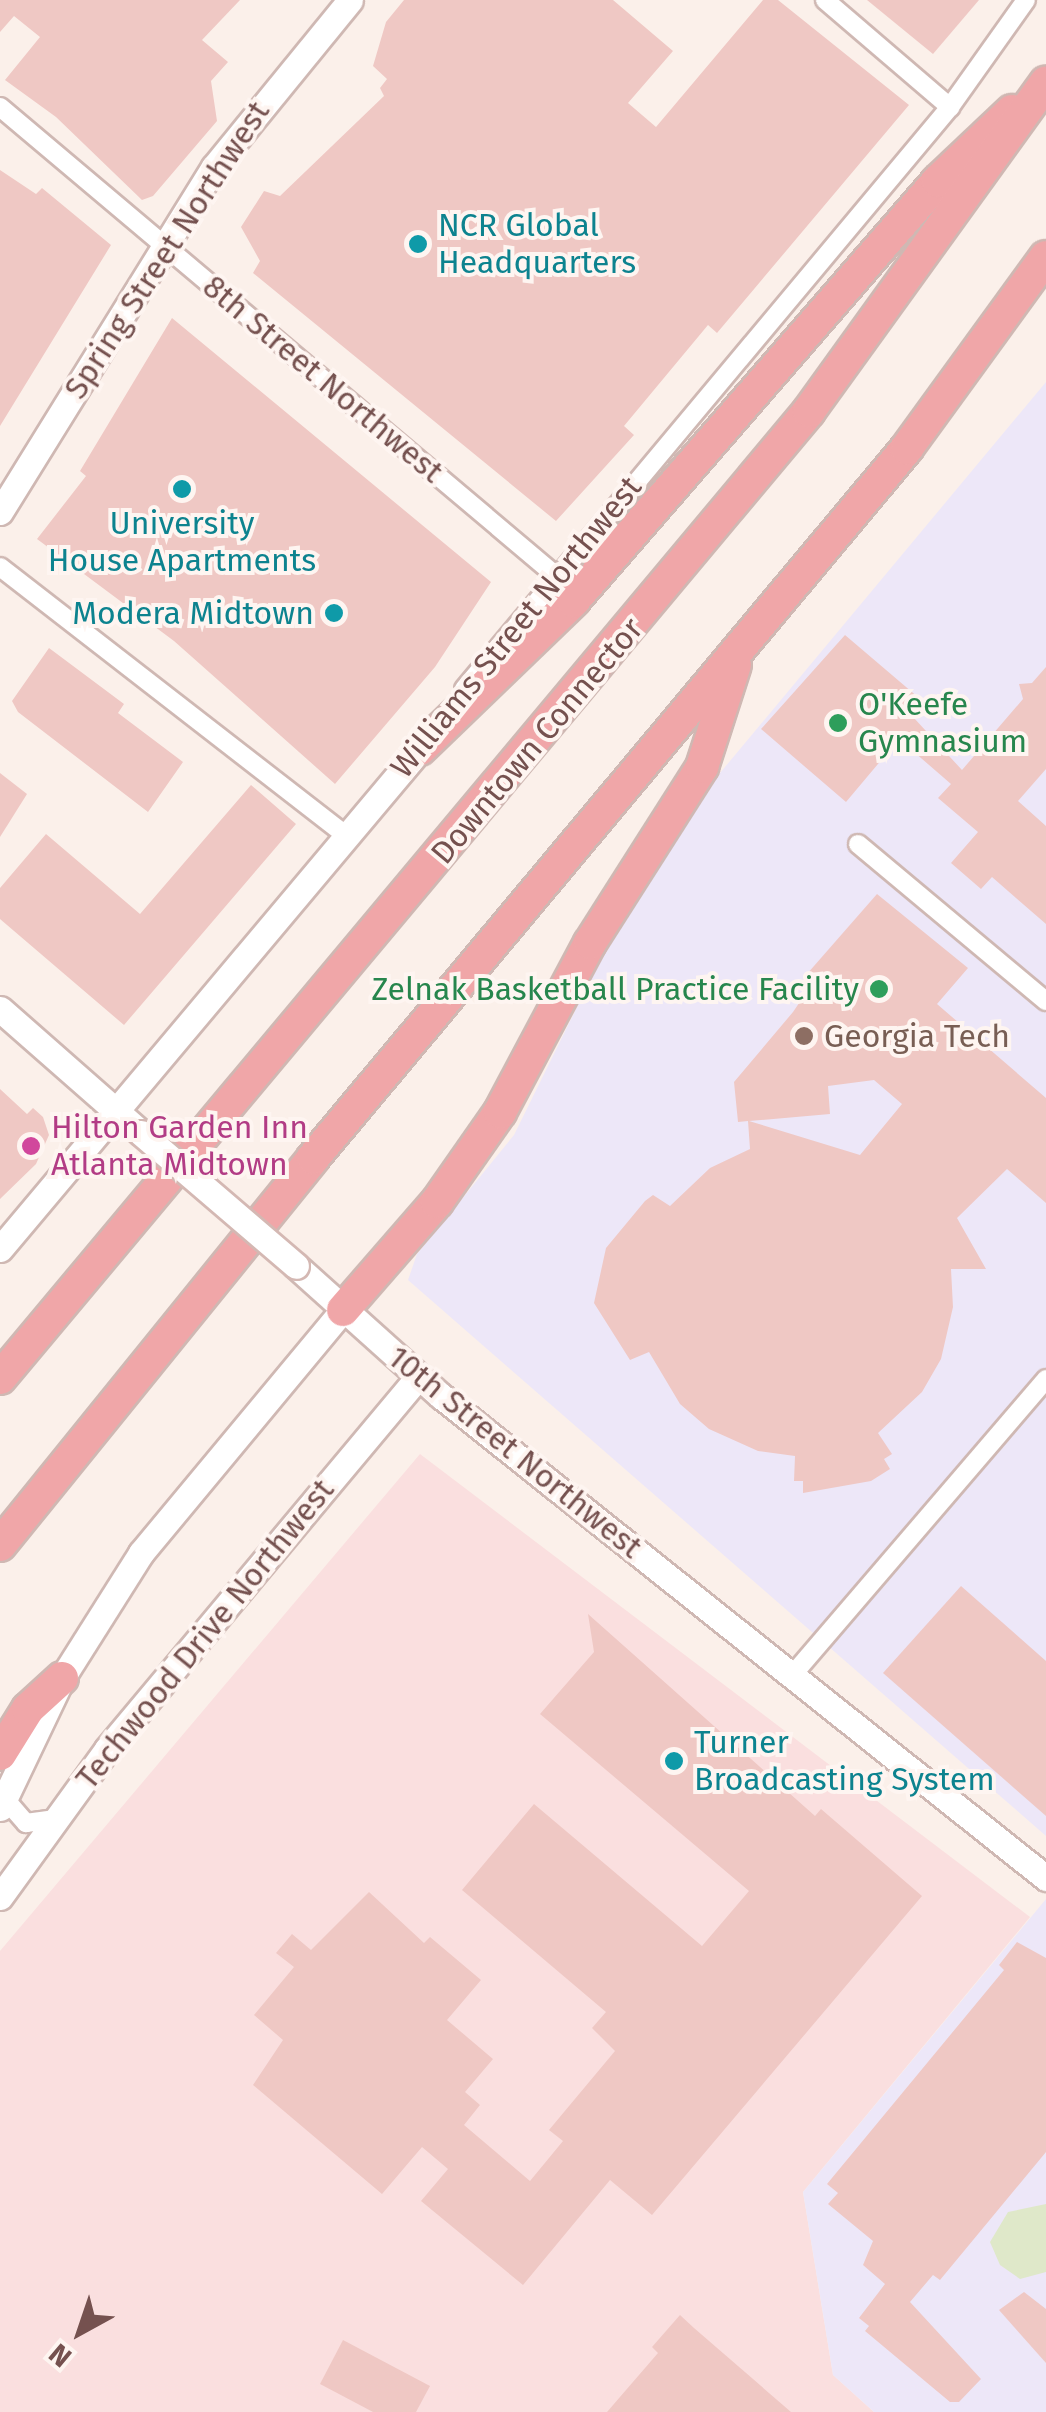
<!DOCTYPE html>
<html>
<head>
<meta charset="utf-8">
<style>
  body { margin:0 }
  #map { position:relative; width:1046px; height:2412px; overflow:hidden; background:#fbf0ea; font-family:"Fira Sans",sans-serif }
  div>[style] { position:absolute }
  .commercial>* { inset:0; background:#fadfdf }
  .education>* { inset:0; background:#ede7f8 }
  .green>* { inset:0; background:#dfe8c9 }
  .building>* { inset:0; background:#efc8c4 }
  .roads { filter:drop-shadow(2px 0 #cfb8b3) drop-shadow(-2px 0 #cfb8b3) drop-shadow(0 2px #cfb8b3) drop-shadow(0 -2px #cfb8b3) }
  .street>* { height:18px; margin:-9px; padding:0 9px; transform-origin:9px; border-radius:9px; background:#fff }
  .secondary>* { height:25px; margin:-12.5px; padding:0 12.5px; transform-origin:12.5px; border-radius:12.5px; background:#fff }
  .highway>* { height:32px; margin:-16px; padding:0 16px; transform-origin:16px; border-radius:16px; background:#f0a6a8 }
  .bridges { filter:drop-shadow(2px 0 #d4b8b3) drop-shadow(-2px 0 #d4b8b3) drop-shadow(0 2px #d4b8b3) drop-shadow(0 -2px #d4b8b3) }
  .secondary-bridge>* { height:25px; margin:-12.5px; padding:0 12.5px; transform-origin:12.5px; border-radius:12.5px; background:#fff }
  .dots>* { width:28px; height:28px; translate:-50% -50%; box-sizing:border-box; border:5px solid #fef5f1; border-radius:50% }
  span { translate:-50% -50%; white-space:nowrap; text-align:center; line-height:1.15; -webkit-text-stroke:8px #fef5f1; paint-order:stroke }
  .culture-label { font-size:32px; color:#0d838f }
  .left { translate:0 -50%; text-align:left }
  .right { translate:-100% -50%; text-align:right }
  .street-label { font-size:32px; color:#75514f }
  .leisure-label { font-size:32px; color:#27864d }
  .education-label { font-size:32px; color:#785e54 }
  .hotel-label { font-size:32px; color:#b23c85 }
  .north { position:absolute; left:30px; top:2282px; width:100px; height:100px; -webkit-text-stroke:8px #fef5f1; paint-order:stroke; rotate:220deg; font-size:28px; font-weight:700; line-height:40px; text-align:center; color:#75514f }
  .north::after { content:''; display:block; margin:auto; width:35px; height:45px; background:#75514f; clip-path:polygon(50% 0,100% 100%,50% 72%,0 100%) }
</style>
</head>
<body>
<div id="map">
  <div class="commercial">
    <i style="clip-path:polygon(420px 1454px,1030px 1917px,803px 2192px,833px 2375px,874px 2412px,0 2412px,0 1951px)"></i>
  </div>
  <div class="education">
    <i style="clip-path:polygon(1046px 382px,1046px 1836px,408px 1280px,417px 1254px,514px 1135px,611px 938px,675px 827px)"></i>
    <i style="clip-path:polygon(1046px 1899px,1046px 2412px,874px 2412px,833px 2375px,803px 2192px)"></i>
  </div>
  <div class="green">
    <i style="clip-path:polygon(1046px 2204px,1046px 2272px,1020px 2279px,1000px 2265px,990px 2242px,1008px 2212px)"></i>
  </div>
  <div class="building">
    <i style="clip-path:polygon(0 0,240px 0,202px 40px,228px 62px,211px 81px,217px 121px,153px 196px,142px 200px,56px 117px,5px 80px,40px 37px,14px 16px,0 32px)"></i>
    <i style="clip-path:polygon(404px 0,613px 0,673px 51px,628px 103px,656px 127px,763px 0,778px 0,909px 105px,717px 333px,708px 325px,624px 426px,634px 435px,556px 521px,253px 273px,260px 261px,241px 227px,264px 191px,280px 196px,384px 96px,380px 88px,387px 79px,373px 66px,386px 22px)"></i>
    <i style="clip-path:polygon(867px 0,979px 0,933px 54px)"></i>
    <i style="clip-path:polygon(0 170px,36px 194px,42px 188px,111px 245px,0 426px)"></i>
    <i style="clip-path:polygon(172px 318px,491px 582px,435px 667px,335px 784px,174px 641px,37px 539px,86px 476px,80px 471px)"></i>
    <i style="clip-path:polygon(845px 635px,926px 704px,914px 718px,962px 770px,1023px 699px,1019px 684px,1032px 683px,1046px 667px,1046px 769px,1018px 801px,1046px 826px,1046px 924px,992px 877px,981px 889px,951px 863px,978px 832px,938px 798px,951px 784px,899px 739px,846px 802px,761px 729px)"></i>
    <i style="clip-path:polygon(49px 648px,124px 704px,118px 713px,183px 762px,148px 812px,18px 712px,12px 701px)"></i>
    <i style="clip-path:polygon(0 773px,27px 794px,0 837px)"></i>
    <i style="clip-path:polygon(251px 785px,296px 824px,124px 1025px,0 919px,0 888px,46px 834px,140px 914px)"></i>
    <i style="clip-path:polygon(evenodd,877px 894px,968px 968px,937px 1004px,1046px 1098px,1046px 1203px,1007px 1169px,957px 1218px,986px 1269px,951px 1269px,953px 1307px,941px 1359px,922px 1392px,878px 1433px,892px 1454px,884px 1459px,890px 1469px,871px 1481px,803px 1493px,803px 1481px,794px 1481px,795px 1456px,758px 1451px,709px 1429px,680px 1404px,649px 1352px,630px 1360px,594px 1303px,606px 1248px,645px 1201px,653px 1195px,670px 1206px,710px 1168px,750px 1149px,748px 1121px,738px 1122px,734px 1082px,793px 1012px,814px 981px,807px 974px,877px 894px,874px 1080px,902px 1104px,860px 1155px,749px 1121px,830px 1114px,828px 1086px,874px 1080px)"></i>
    <i style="clip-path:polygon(0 1089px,27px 1114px,33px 1108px,43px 1117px,49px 1135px,36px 1164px,0 1199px)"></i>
    <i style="clip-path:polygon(961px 1586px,1046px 1661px,1046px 1816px,883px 1673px)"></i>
    <i style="clip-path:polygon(588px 1614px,815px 1816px,821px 1809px,922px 1896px,652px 2215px,610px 2180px,523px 2285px,421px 2201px,448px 2169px,422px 2147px,382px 2194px,253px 2085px,283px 2040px,254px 2015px,294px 1967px,276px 1953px,292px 1934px,311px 1950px,369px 1892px,424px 1943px,430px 1937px,481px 1980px,447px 2020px,493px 2059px,465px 2092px,480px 2105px,464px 2125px,530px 2181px,563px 2141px,549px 2130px,615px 2051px,592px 2028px,606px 2012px,462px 1890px,534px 1804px,702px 1946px,749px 1891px,540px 1714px,594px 1652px)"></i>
    <i style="clip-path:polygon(1017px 1942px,1046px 1958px,1046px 2152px,940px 2280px,933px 2275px,910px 2302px,981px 2379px,959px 2402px,950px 2402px,865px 2331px,869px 2326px,859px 2318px,885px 2284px,863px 2265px,873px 2241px,828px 2204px,838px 2193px,827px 2184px,1004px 1970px,999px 1965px)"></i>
    <i style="clip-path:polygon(1024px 2292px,1046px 2309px,1046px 2363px,999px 2310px)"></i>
    <i style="clip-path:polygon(680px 2315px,694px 2328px,791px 2412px,607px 2412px,658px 2353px,652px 2347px)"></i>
    <i style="clip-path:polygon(343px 2340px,430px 2386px,416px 2412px,373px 2412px,320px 2384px)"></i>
  </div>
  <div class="roads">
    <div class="street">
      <i style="left:825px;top:0;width:165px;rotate:40.6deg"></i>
      <i style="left:0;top:107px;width:725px;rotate:40.13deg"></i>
      <i style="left:0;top:567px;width:439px;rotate:37.8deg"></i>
      <i style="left:464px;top:689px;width:758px;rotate:-50.14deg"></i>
      <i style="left:950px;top:107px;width:131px;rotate:-54.6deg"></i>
      <i style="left:858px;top:844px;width:245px;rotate:39.9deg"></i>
      <i style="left:795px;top:1672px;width:386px;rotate:-49.4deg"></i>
      <i style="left:5px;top:1799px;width:32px;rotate:49deg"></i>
      <i style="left:26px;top:1823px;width:30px;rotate:-8deg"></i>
    </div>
    <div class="secondary">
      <i style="left:0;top:512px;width:406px;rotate:-58.2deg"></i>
      <i style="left:214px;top:167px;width:215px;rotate:-50.8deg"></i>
      <i style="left:0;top:1009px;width:188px;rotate:41.3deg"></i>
      <i style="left:0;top:1249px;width:653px;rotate:-49.97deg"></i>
      <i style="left:296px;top:1266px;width:195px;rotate:41.9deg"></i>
      <i style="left:441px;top:1396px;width:774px;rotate:38.54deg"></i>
      <i style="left:0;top:1808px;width:144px;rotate:-64.5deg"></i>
      <i style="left:62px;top:1678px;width:148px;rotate:-57.7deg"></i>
      <i style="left:141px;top:1553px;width:316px;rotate:-50.3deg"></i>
      <i style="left:0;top:1897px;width:183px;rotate:-54.1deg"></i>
      <i style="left:107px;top:1749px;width:485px;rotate:-50.1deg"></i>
    </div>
    <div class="highway">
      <i style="left:420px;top:749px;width:213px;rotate:-44deg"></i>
      <i style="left:573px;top:601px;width:556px;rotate:-49.01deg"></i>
      <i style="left:938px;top:181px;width:102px;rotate:-43.4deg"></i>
      <i style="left:343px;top:1310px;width:143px;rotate:-49deg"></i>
      <i style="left:437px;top:1202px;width:110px;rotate:-55deg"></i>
      <i style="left:500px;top:1112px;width:191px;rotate:-62deg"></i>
      <i style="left:590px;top:943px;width:209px;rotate:-57.5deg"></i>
      <i style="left:702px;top:767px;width:107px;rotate:-72.1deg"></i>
      <i style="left:0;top:1378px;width:1261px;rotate:-50.08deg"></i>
      <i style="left:809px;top:411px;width:405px;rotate:-54.2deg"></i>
      <i style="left:0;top:1545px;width:498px;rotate:-51deg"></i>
      <i style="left:313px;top:1158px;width:926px;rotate:-50.08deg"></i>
      <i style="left:907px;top:448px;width:236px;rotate:-54deg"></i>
      <i style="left:0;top:1754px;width:53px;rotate:-58.1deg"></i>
      <i style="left:28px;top:1709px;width:46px;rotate:-42.4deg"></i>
    </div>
  </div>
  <div class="bridges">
    <div class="secondary-bridge">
      <i style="left:141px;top:1133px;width:204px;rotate:40.6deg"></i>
    </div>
  </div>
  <div class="dots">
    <i style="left:418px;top:244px;background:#0f9aa8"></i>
    <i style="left:182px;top:489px;background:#0f9aa8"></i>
    <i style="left:334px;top:613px;background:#0f9aa8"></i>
    <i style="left:838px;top:723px;background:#2e9e5b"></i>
    <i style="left:879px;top:989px;background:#2e9e5b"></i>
    <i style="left:804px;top:1036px;background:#8d6e63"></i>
    <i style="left:31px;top:1146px;background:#d1479c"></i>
    <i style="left:674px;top:1761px;background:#0f9aa8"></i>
  </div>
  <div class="culture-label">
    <span class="left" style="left:438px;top:244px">NCR Global<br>Headquarters</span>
    <span style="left:182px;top:542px">University<br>House Apartments</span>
    <span class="right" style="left:314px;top:613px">Modera Midtown</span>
    <span class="left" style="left:694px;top:1761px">Turner<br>Broadcasting System</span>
  </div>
  <div class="street-label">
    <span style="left:167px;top:250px;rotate:-57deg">Spring Street Northwest</span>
    <span style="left:323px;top:379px;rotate:40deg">8th Street Northwest</span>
    <span style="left:516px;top:627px;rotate:-51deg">Williams Street Northwest</span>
    <span style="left:537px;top:741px;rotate:-50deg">Downtown Connector</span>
    <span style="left:515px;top:1452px;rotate:39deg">10th Street Northwest</span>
    <span style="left:205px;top:1634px;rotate:-51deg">Techwood Drive Northwest</span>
  </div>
  <div class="leisure-label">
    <span class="left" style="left:858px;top:723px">O'Keefe<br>Gymnasium</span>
    <span class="right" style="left:859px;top:989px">Zelnak Basketball Practice Facility</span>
  </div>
  <div class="education-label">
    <span class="left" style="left:824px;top:1036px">Georgia Tech</span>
  </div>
  <div class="hotel-label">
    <span class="left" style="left:51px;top:1146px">Hilton Garden Inn<br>Atlanta Midtown</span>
  </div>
  <div class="north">N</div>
</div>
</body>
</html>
